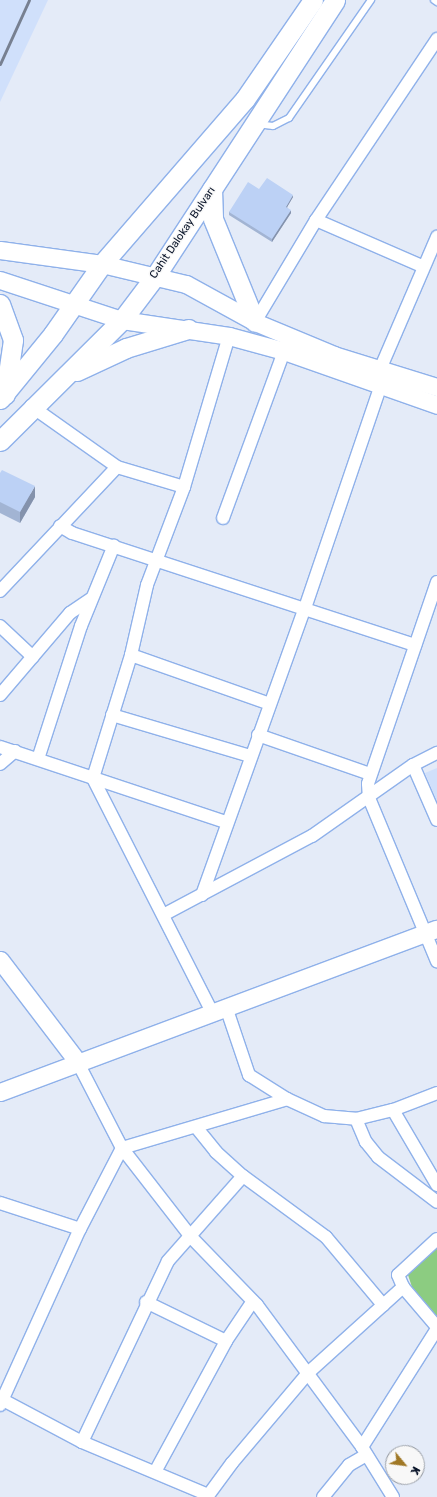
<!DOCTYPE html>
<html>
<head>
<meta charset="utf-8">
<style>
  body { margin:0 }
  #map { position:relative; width:437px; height:1497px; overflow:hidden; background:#e4ebf8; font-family:Rubik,sans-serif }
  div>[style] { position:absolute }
  .built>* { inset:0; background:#d0e0fb }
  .green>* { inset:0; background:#8ccc81 }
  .roads { filter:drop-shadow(1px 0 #8fb1ea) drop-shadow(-1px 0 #8fb1ea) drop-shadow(0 1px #8fb1ea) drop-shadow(0 -1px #8fb1ea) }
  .lane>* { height:6px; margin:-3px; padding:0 3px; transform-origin:3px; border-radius:3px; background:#fff }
  .street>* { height:12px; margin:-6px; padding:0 6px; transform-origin:6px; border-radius:6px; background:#fff }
  .secondary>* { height:17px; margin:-8.5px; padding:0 8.5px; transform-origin:8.5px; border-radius:8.5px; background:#fff }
  .primary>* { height:19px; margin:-9.5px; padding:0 9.5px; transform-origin:9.5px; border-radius:9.5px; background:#fff }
  .rail>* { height:3px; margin:-1.5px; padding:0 1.5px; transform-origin:1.5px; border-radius:1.5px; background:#778091 }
  .wall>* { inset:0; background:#a2b4d3 }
  .shaded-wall>* { inset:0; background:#8492ac }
  .building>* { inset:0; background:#bcd1f5 }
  span { translate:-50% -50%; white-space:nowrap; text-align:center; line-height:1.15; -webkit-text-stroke:3px #f8f8f8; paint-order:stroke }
  .street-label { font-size:11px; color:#061126 }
  .north { position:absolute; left:385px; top:1445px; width:40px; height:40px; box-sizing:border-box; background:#f8f8f8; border:1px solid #979ca4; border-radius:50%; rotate:119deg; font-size:11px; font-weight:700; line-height:16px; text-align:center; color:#061126 }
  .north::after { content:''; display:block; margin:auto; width:14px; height:18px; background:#a07826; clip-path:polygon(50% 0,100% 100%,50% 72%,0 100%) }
</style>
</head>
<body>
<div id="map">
  <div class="built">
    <i style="clip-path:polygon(0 0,48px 0,0 102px)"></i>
    <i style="clip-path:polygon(437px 768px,437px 801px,425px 773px)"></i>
  </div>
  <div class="green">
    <i style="clip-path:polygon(437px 1244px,437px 1317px,412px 1287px,406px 1269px)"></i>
  </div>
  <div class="roads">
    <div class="lane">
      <i style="left:434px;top:0;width:4px;rotate:34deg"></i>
      <i style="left:257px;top:124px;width:16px;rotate:7deg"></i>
      <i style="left:273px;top:126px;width:18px;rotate:-27deg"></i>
      <i style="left:289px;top:118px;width:144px;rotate:-55.2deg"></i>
    </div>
    <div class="street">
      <i style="left:316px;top:220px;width:116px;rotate:23.5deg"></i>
      <i style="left:255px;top:322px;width:119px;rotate:-59.1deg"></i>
      <i style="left:316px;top:220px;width:218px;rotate:-56.2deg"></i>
      <i style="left:31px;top:406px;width:105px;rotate:35.3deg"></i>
      <i style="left:117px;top:467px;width:70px;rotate:16.6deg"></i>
      <i style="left:223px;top:518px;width:178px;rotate:-69.9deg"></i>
      <i style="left:60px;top:526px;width:14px;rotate:30deg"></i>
      <i style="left:72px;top:533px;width:361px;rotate:18.1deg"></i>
      <i style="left:437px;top:582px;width:213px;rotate:108.9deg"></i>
      <i style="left:368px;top:784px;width:14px;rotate:86deg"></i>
      <i style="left:369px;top:798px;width:177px;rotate:67.4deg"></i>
      <i style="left:0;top:591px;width:170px;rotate:-46.7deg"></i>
      <i style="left:0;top:626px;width:45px;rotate:43.2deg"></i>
      <i style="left:131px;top:655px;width:147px;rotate:19.4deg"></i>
      <i style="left:0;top:695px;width:108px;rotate:-49.5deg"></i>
      <i style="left:70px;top:613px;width:25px;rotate:-34deg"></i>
      <i style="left:112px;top:715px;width:144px;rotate:16.5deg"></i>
      <i style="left:258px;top:735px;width:119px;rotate:19.2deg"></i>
      <i style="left:0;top:747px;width:238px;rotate:18.4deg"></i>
      <i style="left:38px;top:759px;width:140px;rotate:-72.1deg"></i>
      <i style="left:81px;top:626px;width:87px;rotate:-67.8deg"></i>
      <i style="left:0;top:764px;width:20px;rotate:-41deg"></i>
      <i style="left:413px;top:765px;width:60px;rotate:66.4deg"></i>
      <i style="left:202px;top:895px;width:305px;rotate:-70.3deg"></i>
      <i style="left:305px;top:608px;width:236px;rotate:-71.2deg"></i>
      <i style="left:381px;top:385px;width:18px;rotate:-90deg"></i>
      <i style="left:381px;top:367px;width:142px;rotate:-66.7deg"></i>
      <i style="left:165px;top:914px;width:166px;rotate:-28deg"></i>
      <i style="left:312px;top:836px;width:123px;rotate:-35.1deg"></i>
      <i style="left:413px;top:765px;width:27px;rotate:-27deg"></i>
      <i style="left:227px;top:1010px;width:69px;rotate:71.3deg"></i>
      <i style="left:249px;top:1075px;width:45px;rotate:32.3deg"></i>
      <i style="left:287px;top:1099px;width:41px;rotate:24.7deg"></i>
      <i style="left:324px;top:1116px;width:32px;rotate:5deg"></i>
      <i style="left:356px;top:1119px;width:38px;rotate:-14deg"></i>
      <i style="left:393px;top:1110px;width:47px;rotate:-21.1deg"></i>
      <i style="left:213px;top:1014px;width:265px;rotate:-117deg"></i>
      <i style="left:93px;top:778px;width:129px;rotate:-72.8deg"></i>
      <i style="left:131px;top:655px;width:72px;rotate:-77.1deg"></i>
      <i style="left:147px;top:585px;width:105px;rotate:-69.3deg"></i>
      <i style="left:184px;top:487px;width:158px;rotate:-73.4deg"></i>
      <i style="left:77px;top:1061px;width:98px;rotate:62.7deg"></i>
      <i style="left:122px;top:1148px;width:113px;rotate:52.2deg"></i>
      <i style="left:191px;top:1237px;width:95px;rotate:45.9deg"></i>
      <i style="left:257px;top:1305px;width:177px;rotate:53.5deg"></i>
      <i style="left:393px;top:1110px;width:87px;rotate:59.6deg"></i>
      <i style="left:356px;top:1119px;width:25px;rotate:67deg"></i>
      <i style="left:366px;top:1142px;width:19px;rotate:51deg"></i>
      <i style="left:378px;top:1157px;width:74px;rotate:37.3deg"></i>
      <i style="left:196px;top:1127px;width:32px;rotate:51deg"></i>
      <i style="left:216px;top:1152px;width:36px;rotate:42deg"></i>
      <i style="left:243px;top:1176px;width:103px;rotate:36.3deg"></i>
      <i style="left:326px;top:1237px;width:89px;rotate:50deg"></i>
      <i style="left:0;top:1203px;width:84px;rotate:18deg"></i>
      <i style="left:437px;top:1239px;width:53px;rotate:137.3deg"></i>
      <i style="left:398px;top:1275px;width:13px;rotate:67deg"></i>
      <i style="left:403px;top:1287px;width:52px;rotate:49.6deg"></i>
      <i style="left:146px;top:1302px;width:89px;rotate:26deg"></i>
      <i style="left:3px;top:1400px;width:89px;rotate:28deg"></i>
      <i style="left:82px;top:1442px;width:137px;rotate:22.8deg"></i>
      <i style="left:0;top:1405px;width:193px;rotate:-65.6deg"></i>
      <i style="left:80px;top:1229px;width:91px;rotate:-62.6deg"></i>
      <i style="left:122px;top:1148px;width:172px;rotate:-16.5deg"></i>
      <i style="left:82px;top:1442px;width:200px;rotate:-64.6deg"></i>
      <i style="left:168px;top:1261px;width:113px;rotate:-48.6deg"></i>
      <i style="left:155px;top:1472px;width:149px;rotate:-61.5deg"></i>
      <i style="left:226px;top:1341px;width:48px;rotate:-56deg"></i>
      <i style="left:207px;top:1497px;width:42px;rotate:-53.7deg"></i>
      <i style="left:232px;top:1463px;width:119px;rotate:-49.8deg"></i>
      <i style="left:309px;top:1372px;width:127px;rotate:-42.1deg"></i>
      <i style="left:323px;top:1497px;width:41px;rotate:-50.9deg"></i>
      <i style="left:349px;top:1465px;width:20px;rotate:-30deg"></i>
      <i style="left:393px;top:1497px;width:59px;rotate:-121.8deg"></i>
      <i style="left:362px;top:1447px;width:140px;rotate:-57.6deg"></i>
    </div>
    <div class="secondary">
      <i style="left:0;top:250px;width:103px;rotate:7.8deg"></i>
      <i style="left:102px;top:264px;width:86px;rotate:13.4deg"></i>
      <i style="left:186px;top:284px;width:79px;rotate:28.8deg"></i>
      <i style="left:255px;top:322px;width:86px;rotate:22.7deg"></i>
      <i style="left:334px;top:355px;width:108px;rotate:17.3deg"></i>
      <i style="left:0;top:280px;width:128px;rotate:18.2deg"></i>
      <i style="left:122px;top:320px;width:108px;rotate:8.5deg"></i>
      <i style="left:229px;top:336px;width:57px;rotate:15.3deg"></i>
      <i style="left:284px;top:351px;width:162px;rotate:19.4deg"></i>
      <i style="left:0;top:960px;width:127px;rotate:52.7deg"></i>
      <i style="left:0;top:1092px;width:466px;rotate:-20.5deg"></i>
    </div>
    <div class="primary">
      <i style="left:212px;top:189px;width:30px;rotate:88deg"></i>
      <i style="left:213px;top:219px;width:111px;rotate:67.8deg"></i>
      <i style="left:0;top:304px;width:38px;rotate:70deg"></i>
      <i style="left:13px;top:340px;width:55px;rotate:98.4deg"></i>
      <i style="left:77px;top:371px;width:54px;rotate:-25.1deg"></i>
      <i style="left:126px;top:348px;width:65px;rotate:-17deg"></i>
      <i style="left:0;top:399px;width:84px;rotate:-50.8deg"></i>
      <i style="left:53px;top:334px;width:85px;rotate:-55deg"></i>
      <i style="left:102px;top:264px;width:218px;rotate:-49.1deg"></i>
      <i style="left:245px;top:99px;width:120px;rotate:-55.5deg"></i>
      <i style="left:0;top:441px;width:172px;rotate:-44.8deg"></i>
      <i style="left:122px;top:320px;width:56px;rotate:-52.9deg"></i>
      <i style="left:156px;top:275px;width:328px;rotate:-56.9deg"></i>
    </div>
  </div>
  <div class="rail">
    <i style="left:0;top:64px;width:70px;rotate:-65.6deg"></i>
  </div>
  <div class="wall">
    <i style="clip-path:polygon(259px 189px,293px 197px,287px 207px,291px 213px,272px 242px,229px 215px,229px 212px)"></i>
    <i style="clip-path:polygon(0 473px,35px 497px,20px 523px,0 513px)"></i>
  </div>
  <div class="shaded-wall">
    <i style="clip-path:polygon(293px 195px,293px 197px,286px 209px,286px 207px)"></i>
    <i style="clip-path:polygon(291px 210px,291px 213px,272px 242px,272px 239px)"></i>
    <i style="clip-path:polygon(35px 486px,35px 497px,20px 523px,20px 512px)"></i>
  </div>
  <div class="building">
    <i style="clip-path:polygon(267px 178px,293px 195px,286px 207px,291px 210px,272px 239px,229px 212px,248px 182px,259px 189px)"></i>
    <i style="clip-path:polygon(2px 470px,35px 486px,20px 512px,0 502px,0 473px)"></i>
  </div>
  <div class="street-label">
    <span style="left:183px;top:233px;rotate:-56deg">Cahit Dalokay Bulvarı</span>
  </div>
  <div class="north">K</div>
</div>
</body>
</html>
